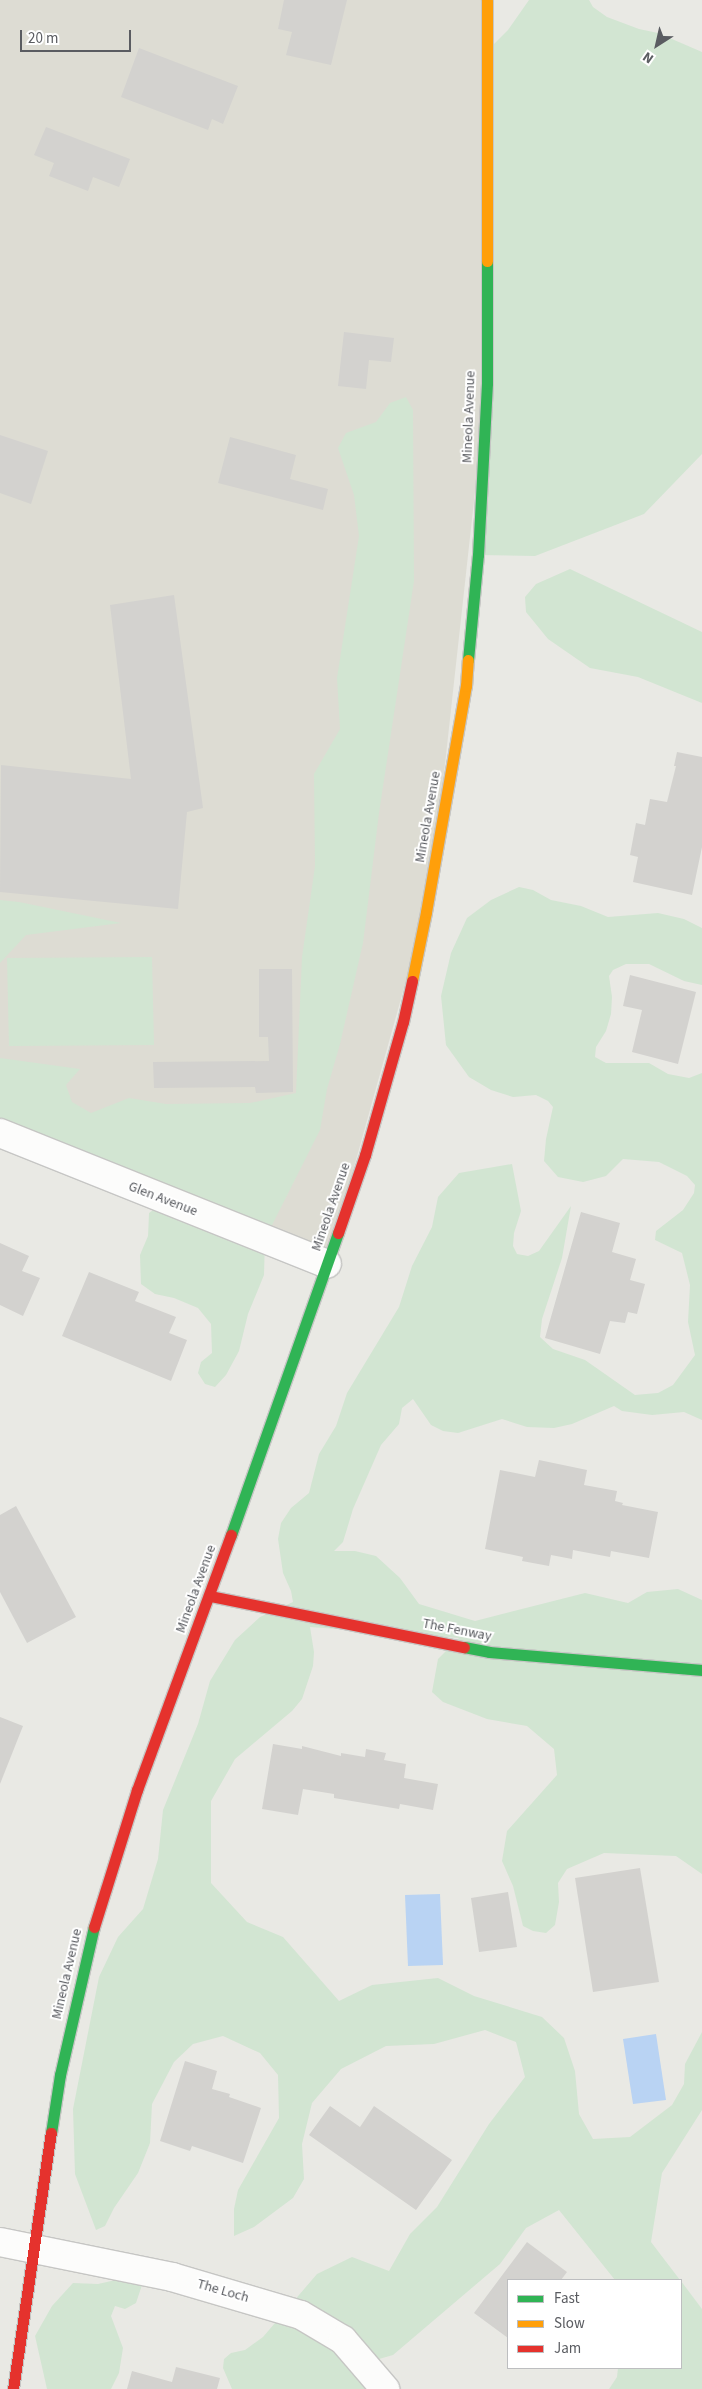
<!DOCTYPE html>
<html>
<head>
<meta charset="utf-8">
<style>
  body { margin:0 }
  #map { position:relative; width:702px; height:2389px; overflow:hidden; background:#e9e9e4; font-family:"Source Sans 3",sans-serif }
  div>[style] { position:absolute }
  .education>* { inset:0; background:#dddcd3 }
  .green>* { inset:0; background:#d2e5d2 }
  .water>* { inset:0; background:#b9d3f3 }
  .building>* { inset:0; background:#d3d2cf }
  .roads { filter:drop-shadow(1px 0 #c6c6c4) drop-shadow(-1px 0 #c6c6c4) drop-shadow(0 1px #c6c6c4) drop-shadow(0 -1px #c6c6c4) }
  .street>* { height:28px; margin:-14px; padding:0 14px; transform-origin:14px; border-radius:14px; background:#fcfcfb }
  .fast>* { height:11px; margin:-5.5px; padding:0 5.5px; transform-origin:5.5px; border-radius:5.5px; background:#30b455 }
  .slow>* { height:11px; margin:-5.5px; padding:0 5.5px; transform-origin:5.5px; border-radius:5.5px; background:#ff9f0a }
  .jam>* { height:11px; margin:-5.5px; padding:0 5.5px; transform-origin:5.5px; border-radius:5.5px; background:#e5322d }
  span { translate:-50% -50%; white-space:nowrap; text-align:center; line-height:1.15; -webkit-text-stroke:4px #fff; paint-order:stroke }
  .street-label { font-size:14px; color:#5a5c61 }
  .legend { position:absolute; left:507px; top:2279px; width:175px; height:90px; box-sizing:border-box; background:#fff; border:1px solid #bdbec0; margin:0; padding:6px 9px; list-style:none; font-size:15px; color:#5a5c61 }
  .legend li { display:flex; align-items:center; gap:10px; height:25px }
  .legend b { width:25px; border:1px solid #bdbec0 }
  .north { position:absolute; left:632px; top:20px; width:50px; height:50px; -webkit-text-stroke:4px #fff; paint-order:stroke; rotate:215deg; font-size:14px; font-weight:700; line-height:20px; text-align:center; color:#5a5c61 }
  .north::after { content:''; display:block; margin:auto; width:18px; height:22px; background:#5a5c61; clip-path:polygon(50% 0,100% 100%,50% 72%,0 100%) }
  .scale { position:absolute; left:20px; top:30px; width:111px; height:22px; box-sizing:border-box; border:2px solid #5a5c61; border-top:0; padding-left:6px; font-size:15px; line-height:18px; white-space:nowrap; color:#5a5c61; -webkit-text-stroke:4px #fff; paint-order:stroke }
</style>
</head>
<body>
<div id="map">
  <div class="education">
    <i style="clip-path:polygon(0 0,487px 0,487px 383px,431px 891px,327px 1264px,0 1133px)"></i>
  </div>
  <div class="green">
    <i style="clip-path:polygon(529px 0,589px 0,593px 7px,607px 17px,639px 29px,658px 33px,702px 52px,702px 454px,644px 514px,535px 556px,478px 555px,486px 52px,508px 30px)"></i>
    <i style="clip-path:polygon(406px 397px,413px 410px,414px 581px,379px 813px,363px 943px,340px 1044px,327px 1089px,320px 1130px,265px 1239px,264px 1275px,248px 1314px,239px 1351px,226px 1375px,215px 1387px,205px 1384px,198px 1373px,201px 1362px,212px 1353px,211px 1324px,198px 1308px,174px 1298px,155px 1294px,141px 1284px,140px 1255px,148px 1236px,149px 1213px,166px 1201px,0 1133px,0 1058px,80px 1069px,66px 1085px,72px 1102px,91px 1113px,129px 1098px,166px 1104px,250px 1103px,296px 1093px,302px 957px,315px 866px,314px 774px,340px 729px,337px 678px,359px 536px,354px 495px,338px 448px,346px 433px,376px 422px,390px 403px)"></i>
    <i style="clip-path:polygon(570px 569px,702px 632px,702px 703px,638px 677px,590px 668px,548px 639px,526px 612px,525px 597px,536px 584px)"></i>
    <i style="clip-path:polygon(519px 887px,533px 890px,551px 900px,581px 906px,608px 917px,658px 913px,684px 919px,702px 928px,702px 985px,684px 981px,649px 964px,626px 964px,613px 970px,609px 976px,612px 997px,611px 1014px,606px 1031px,596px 1047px,595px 1057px,606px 1063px,649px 1063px,668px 1074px,689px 1078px,702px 1073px,702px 1420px,684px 1412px,652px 1415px,622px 1411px,614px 1406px,572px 1424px,554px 1428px,527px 1427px,502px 1419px,458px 1433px,443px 1431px,431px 1425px,413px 1399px,402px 1408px,399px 1424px,381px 1445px,353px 1509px,343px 1542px,334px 1551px,355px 1551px,376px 1556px,400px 1578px,419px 1604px,475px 1621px,585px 1593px,628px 1603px,647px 1592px,678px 1589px,702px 1600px,702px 1874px,676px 1856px,604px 1853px,567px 1869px,558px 1883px,559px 1902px,555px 1925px,546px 1933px,533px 1931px,523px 1926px,513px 1886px,502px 1861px,507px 1831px,557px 1775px,554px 1749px,527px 1726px,487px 1719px,443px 1702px,432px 1692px,438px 1659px,459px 1638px,310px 1627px,314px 1652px,313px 1666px,302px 1699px,292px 1711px,235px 1759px,211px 1801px,211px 1883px,247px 1922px,283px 1937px,339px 2001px,372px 1985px,438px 1978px,474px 1996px,542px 2017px,564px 2038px,575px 2071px,579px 2114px,593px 2139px,630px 2137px,672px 2105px,684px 2084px,685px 2064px,702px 2032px,702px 2110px,662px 2173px,651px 2242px,680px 2280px,615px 2280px,559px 2210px,526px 2228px,500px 2264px,393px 2355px,365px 2363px,372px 2389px,232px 2389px,223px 2368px,224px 2359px,231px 2353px,245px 2350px,263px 2337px,317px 2274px,352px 2257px,389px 2271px,410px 2234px,437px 2207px,489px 2124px,525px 2077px,516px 2042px,485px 2030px,434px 2044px,386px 2046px,341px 2069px,312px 2103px,302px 2144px,304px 2179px,293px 2198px,254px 2227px,234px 2236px,234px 2209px,238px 2190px,279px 2118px,278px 2075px,260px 2053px,223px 2036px,193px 2044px,174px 2062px,152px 2104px,150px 2143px,138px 2173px,114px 2208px,105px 2226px,96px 2230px,75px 2174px,73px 2109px,99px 1977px,118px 1937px,143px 1909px,158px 1859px,163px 1810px,198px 1724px,210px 1681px,235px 1640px,260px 1617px,293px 1602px,291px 1591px,283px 1573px,278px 1539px,281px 1523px,291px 1508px,309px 1493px,319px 1454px,336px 1426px,347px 1393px,399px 1307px,412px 1266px,432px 1227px,438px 1197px,459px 1173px,512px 1164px,521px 1211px,514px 1233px,513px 1246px,517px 1254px,528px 1256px,539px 1251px,571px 1206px,562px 1258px,542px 1319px,540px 1337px,553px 1349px,585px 1360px,635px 1395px,658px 1393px,673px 1385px,695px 1355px,688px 1322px,690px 1285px,682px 1253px,655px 1240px,656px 1231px,683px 1210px,694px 1193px,695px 1185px,687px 1176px,659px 1162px,623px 1159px,606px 1176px,583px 1182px,558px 1177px,544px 1161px,546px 1139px,553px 1107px,548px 1101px,536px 1095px,513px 1097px,491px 1090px,469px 1077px,446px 1045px,441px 996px,451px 953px,467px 918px,491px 900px)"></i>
    <i style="clip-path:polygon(0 900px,19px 902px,121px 923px,26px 935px,0 963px)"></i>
    <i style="clip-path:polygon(152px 957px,154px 1045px,9px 1046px,7px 958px)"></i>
    <i style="clip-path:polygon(129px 2277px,142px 2285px,136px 2303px,125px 2309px,115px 2306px,111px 2316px,123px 2348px,119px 2373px,111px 2389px,47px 2389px,35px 2336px,52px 2306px,73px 2283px,98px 2284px)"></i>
    <i style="clip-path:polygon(681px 2281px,702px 2309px,702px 2389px,609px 2389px,617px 2377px,618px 2368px,681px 2368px)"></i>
  </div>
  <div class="water">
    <i style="clip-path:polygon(440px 1894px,443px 1965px,408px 1966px,405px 1895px)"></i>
    <i style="clip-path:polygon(656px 2034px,666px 2100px,633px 2104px,623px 2039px)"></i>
  </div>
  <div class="building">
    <i style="clip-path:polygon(284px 0,347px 0,331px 65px,286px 55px,292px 32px,278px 29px)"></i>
    <i style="clip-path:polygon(139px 48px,238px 86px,223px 124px,212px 119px,208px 130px,121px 97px)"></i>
    <i style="clip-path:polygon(46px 127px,130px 159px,119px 187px,93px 177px,88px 191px,49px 176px,54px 163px,34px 155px)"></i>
    <i style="clip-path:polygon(344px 332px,394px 338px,391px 362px,369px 360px,366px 389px,338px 386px)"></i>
    <i style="clip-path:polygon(0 435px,48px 451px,31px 504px,0 493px)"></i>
    <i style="clip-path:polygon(230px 437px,296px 455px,290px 479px,328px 489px,323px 510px,218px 483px)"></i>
    <i style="clip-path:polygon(174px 595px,203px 808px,187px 812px,178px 909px,0 892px,1px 765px,131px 779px,110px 605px)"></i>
    <i style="clip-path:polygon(677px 752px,702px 757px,702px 847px,692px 895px,633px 882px,638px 857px,630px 855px,636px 823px,645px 825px,650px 799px,667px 802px,676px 766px,674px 766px)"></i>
    <i style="clip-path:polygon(259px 969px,292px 969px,293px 1092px,256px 1093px,255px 1087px,154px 1088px,153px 1062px,269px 1061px,268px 1037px,259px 1037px)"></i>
    <i style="clip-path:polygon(630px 975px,696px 992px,678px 1064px,632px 1052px,642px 1010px,623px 1006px)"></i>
    <i style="clip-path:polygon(581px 1212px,620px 1223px,612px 1252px,636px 1259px,630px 1280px,645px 1284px,637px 1314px,628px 1312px,625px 1323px,610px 1321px,600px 1354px,545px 1338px)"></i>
    <i style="clip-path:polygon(0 1243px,29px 1256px,22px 1271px,40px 1278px,23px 1316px,0 1305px)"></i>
    <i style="clip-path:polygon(89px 1272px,139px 1292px,135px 1301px,176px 1317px,169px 1333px,187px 1340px,171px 1381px,62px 1336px)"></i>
    <i style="clip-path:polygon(539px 1460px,587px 1470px,584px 1485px,617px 1491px,615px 1501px,623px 1503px,622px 1505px,658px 1512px,649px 1558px,611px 1551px,610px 1557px,573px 1550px,572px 1559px,551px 1555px,549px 1566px,522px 1561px,523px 1557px,485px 1549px,500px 1470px,535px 1477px)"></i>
    <i style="clip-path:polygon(16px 1506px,76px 1617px,27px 1643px,0 1592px,0 1515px)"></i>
    <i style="clip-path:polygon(0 1717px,23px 1726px,0 1784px)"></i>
    <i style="clip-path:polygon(273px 1744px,302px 1749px,302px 1746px,341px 1756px,341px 1753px,365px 1757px,366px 1749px,386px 1753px,384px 1760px,406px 1764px,404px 1778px,438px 1784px,433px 1810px,400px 1804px,399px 1809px,334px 1798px,334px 1794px,303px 1789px,298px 1815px,262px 1809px)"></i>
    <i style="clip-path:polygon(640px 1868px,659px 1982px,593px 1992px,575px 1878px)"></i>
    <i style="clip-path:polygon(508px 1892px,517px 1947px,479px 1952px,471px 1898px)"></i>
    <i style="clip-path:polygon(185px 2061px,217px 2071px,212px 2089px,230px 2094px,229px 2097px,261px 2108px,243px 2163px,192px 2146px,190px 2151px,160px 2141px)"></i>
    <i style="clip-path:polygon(330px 2106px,360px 2127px,374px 2106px,452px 2160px,416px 2210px,309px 2135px)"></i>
    <i style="clip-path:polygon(527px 2242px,567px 2272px,561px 2280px,508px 2280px,508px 2338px,474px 2313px)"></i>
    <i style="clip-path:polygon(176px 2367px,220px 2378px,217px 2389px,127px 2389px,132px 2371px,172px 2382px)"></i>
  </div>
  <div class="roads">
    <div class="street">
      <i style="left:0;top:1133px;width:352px;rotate:21.8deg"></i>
      <i style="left:0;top:2242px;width:176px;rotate:11.5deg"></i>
      <i style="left:172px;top:2277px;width:134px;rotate:16.4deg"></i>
      <i style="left:301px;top:2315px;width:49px;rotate:30.8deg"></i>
      <i style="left:343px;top:2340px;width:65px;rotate:49.4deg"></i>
    </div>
    <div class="fast">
      <i style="left:468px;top:660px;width:105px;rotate:-84.6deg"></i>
      <i style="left:478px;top:555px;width:172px;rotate:-87deg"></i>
      <i style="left:487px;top:383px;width:122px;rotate:-90deg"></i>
      <i style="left:231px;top:1535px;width:320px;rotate:-70.5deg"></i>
      <i style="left:464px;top:1647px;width:25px;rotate:11deg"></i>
      <i style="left:489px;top:1652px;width:214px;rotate:4.8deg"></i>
      <i style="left:51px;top:2133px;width:59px;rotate:-81.2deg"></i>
      <i style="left:60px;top:2075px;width:152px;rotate:-77.1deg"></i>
    </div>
    <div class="slow">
      <i style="left:487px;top:0;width:261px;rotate:90deg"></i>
      <i style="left:412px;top:981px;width:70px;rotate:-78.5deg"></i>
      <i style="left:426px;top:912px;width:230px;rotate:-80deg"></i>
      <i style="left:466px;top:686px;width:26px;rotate:-86deg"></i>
    </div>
    <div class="jam">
      <i style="left:338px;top:1233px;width:83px;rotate:-70.9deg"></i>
      <i style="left:365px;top:1155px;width:138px;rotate:-74.1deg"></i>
      <i style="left:403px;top:1022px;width:42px;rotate:-77.6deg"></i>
      <i style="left:210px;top:1596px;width:259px;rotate:11.4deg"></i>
      <i style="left:94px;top:1927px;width:144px;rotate:-72.6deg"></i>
      <i style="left:137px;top:1790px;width:272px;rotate:-69.8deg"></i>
      <i style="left:13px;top:2389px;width:259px;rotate:-81.6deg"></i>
    </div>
  </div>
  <div class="street-label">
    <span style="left:469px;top:417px;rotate:-88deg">Mineola Avenue</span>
    <span style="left:428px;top:817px;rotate:-80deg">Mineola Avenue</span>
    <span style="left:163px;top:1199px;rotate:21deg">Glen Avenue</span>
    <span style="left:331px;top:1207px;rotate:-71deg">Mineola Avenue</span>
    <span style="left:196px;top:1589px;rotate:-70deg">Mineola Avenue</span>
    <span style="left:457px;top:1630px;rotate:11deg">The Fenway</span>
    <span style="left:67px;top:1974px;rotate:-77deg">Mineola Avenue</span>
    <span style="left:223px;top:2291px;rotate:16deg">The Loch</span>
  </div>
  <ul class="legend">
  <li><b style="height:6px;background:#30b455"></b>Fast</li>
  <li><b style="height:6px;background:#ff9f0a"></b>Slow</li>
  <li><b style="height:6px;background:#e5322d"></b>Jam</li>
  </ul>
  <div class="north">N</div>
  <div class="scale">20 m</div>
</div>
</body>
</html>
